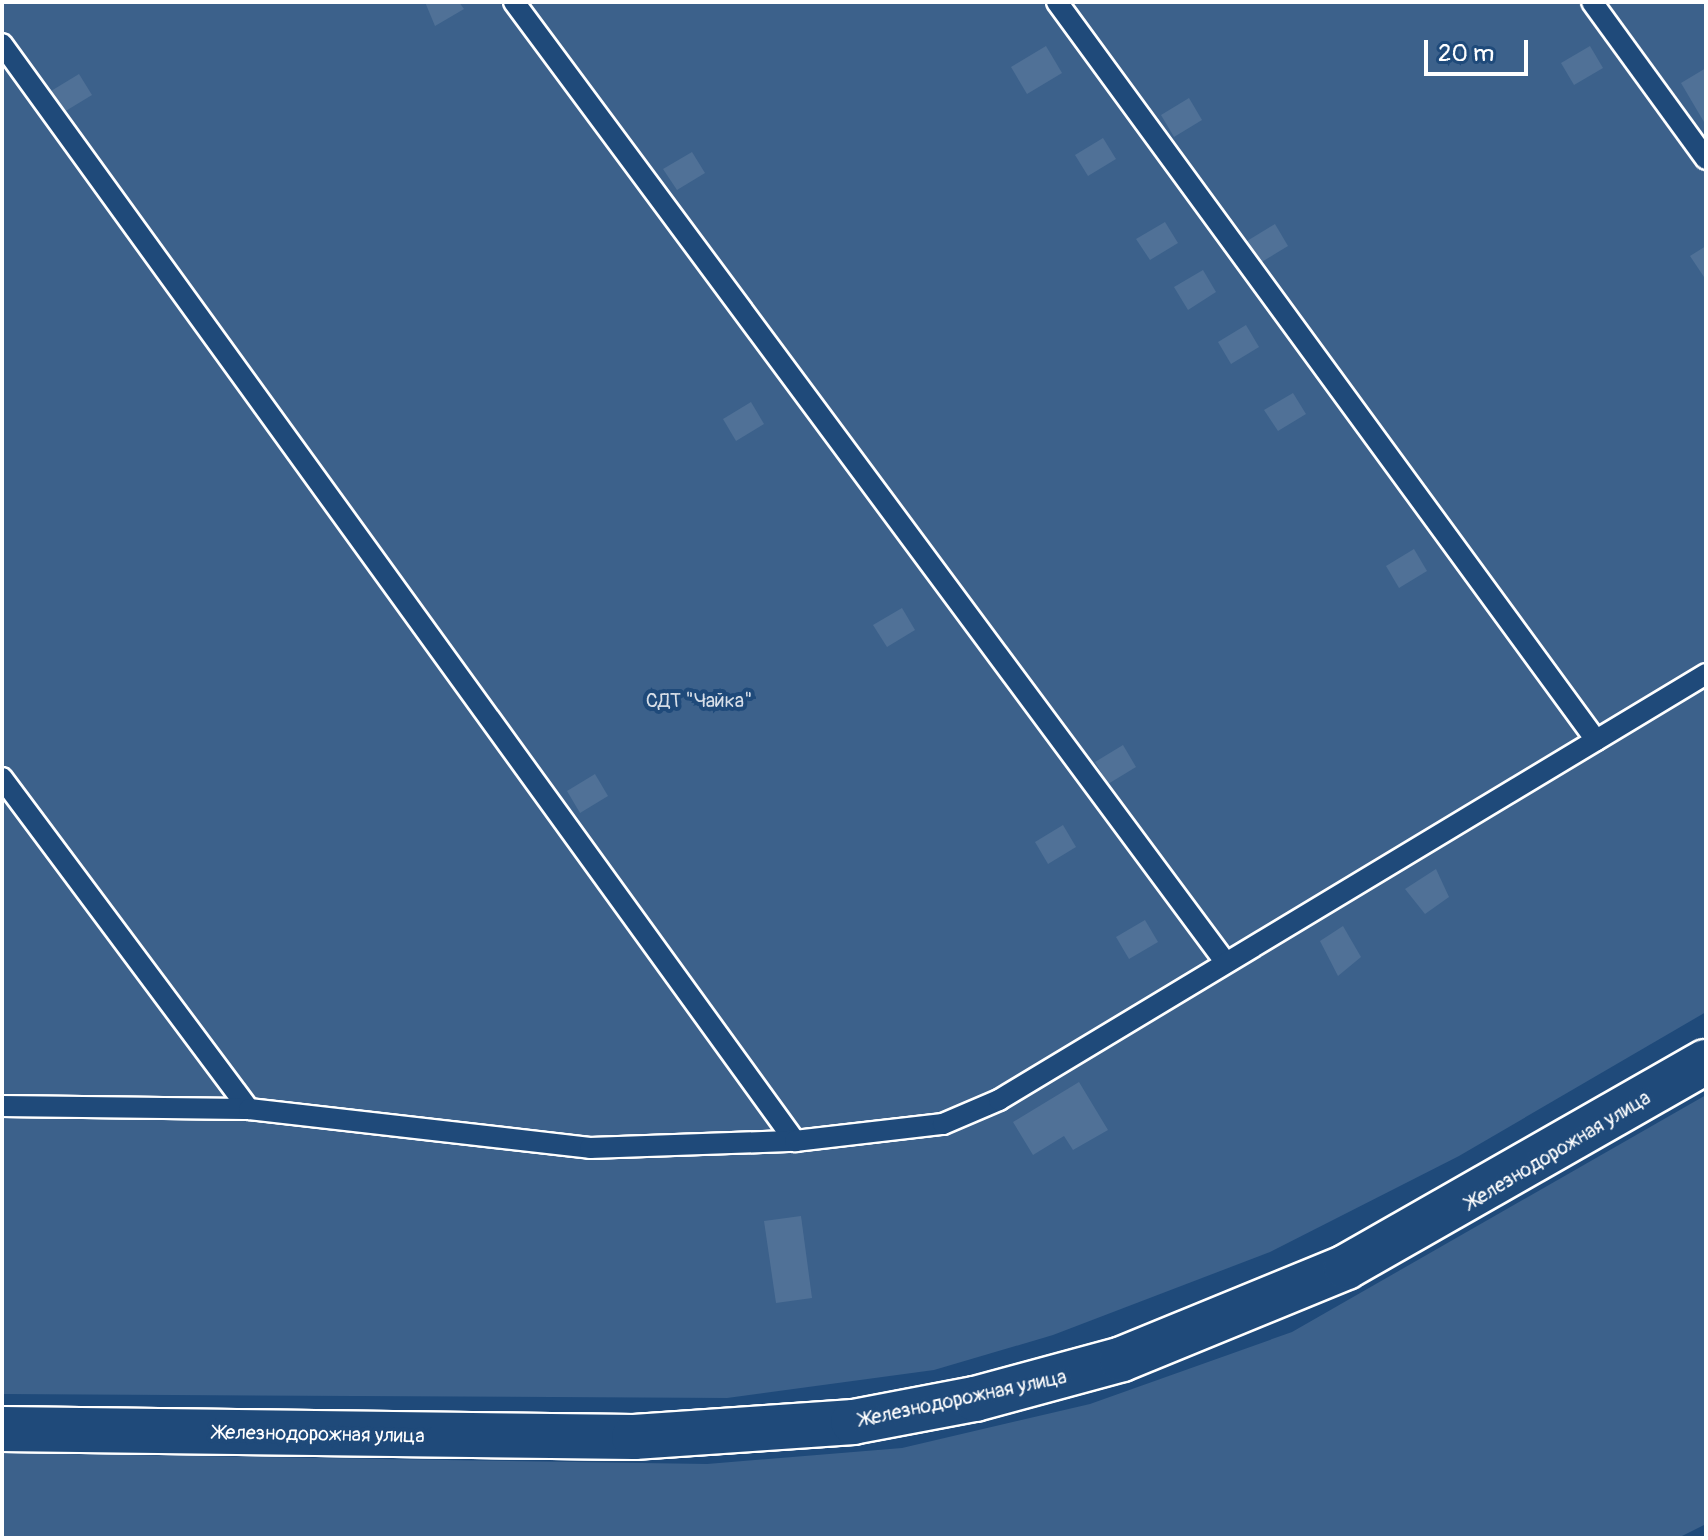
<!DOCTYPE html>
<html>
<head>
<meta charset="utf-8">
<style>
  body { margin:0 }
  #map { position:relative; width:1708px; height:1540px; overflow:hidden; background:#1f4a7a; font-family:Pangolin,sans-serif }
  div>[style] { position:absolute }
  .green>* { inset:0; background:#3c618b }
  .building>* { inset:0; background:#507197 }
  .roads { filter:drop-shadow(2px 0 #fff) drop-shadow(-2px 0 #fff) drop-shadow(0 2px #fff) drop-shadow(0 -2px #fff) }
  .service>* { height:20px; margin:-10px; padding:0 10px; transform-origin:10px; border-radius:10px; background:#1f4a7a }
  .secondary>* { height:44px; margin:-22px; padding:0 22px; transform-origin:22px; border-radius:22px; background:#1f4a7a }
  span { translate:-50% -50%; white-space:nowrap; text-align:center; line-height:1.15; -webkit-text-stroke:8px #1f4a7a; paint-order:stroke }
  .park-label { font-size:20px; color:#d8dfe8 }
  .street-label { font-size:20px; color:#fff }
  .frame { position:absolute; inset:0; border:4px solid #fff; pointer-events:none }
  .scale { position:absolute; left:1424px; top:40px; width:104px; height:36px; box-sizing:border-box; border:4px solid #fff; border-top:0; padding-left:10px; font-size:24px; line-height:28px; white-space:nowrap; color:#fff; -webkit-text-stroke:6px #1f4a7a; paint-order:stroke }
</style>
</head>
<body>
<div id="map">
  <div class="green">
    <i style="clip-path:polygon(2px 2px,1706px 2px,1706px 1012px,1459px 1156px,1270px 1252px,1053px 1335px,934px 1370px,727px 1398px,2px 1394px)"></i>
    <i style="clip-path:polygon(1706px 1095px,1706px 1524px,1678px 1538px,2px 1538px,2px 1453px,707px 1464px,902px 1448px,1090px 1404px,1292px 1332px)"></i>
  </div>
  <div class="building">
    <i style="clip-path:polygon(425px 2px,459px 2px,464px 9px,435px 26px)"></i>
    <i style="clip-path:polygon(1046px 46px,1062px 73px,1027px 94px,1011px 67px)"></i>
    <i style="clip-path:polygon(1590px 46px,1603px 68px,1574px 85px,1561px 63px)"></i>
    <i style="clip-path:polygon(1706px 68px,1706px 120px,1704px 122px,1681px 83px)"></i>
    <i style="clip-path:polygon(79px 74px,92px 95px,64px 112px,51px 91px)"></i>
    <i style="clip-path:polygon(1189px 98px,1202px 120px,1174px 137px,1161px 115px)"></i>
    <i style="clip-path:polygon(1103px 138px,1116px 159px,1088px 176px,1075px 155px)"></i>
    <i style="clip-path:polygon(692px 152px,705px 173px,677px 190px,663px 169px)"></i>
    <i style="clip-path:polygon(1165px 222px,1178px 243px,1150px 260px,1136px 239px)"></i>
    <i style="clip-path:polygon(1275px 224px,1288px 246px,1260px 263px,1247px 241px)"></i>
    <i style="clip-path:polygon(1706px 246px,1706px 276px,1704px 277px,1690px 256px)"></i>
    <i style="clip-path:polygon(1203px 270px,1216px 292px,1188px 310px,1174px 287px)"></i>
    <i style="clip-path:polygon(1246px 325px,1259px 347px,1231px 364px,1218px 342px)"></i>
    <i style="clip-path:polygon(1293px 393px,1306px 414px,1278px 431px,1264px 410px)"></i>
    <i style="clip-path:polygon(751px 402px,764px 424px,736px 441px,723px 419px)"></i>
    <i style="clip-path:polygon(1414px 549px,1427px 571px,1399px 588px,1386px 566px)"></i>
    <i style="clip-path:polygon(902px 608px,915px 630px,887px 647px,873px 625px)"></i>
    <i style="clip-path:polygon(1123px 745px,1136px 767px,1108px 784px,1095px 762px)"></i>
    <i style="clip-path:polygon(595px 774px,608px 796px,580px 813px,567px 791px)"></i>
    <i style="clip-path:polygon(1063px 825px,1076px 847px,1048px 864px,1035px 842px)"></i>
    <i style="clip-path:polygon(1436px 869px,1449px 897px,1425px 914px,1405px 889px)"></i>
    <i style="clip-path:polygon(1145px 920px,1158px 942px,1129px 959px,1116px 937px)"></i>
    <i style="clip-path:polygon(1343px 926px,1361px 957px,1338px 976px,1320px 941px)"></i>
    <i style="clip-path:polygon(1079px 1082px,1108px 1130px,1073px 1150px,1064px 1136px,1033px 1155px,1013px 1122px)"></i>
    <i style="clip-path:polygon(801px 1216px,812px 1298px,776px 1303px,764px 1221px)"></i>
  </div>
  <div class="roads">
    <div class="service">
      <i style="left:514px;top:2px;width:1192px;rotate:53.46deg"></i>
      <i style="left:1057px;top:2px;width:914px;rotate:53.86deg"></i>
      <i style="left:1592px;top:2px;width:194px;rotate:54deg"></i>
      <i style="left:2px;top:44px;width:1354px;rotate:54.14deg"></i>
      <i style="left:2px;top:778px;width:413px;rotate:53.3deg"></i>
      <i style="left:2px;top:1106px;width:247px;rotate:0.7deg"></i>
      <i style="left:249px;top:1109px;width:343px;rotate:6.5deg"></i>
      <i style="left:590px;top:1148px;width:205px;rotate:-2deg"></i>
      <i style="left:795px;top:1141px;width:149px;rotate:-6.6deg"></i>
      <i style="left:943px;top:1124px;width:61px;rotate:-23.2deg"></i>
      <i style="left:999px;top:1100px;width:825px;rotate:-31.07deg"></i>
    </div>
    <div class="secondary">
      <i style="left:2px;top:1429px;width:632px;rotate:0.73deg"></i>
      <i style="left:634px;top:1437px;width:220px;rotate:-3.9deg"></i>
      <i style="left:853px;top:1422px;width:124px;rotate:-10.7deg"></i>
      <i style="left:975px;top:1399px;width:152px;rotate:-15.2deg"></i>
      <i style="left:1122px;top:1359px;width:242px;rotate:-22.3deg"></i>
      <i style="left:1346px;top:1267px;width:414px;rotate:-29.7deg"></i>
    </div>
  </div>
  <div class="park-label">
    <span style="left:699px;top:700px">СДТ "Чайка"</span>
  </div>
  <div class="street-label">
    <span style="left:1558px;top:1150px;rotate:-31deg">Железнодорожная улица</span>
    <span style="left:963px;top:1398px;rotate:-12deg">Железнодорожная улица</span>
    <span style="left:319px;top:1434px;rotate:1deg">Железнодорожная улица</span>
  </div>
  <div class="frame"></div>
  <div class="scale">20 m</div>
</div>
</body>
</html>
